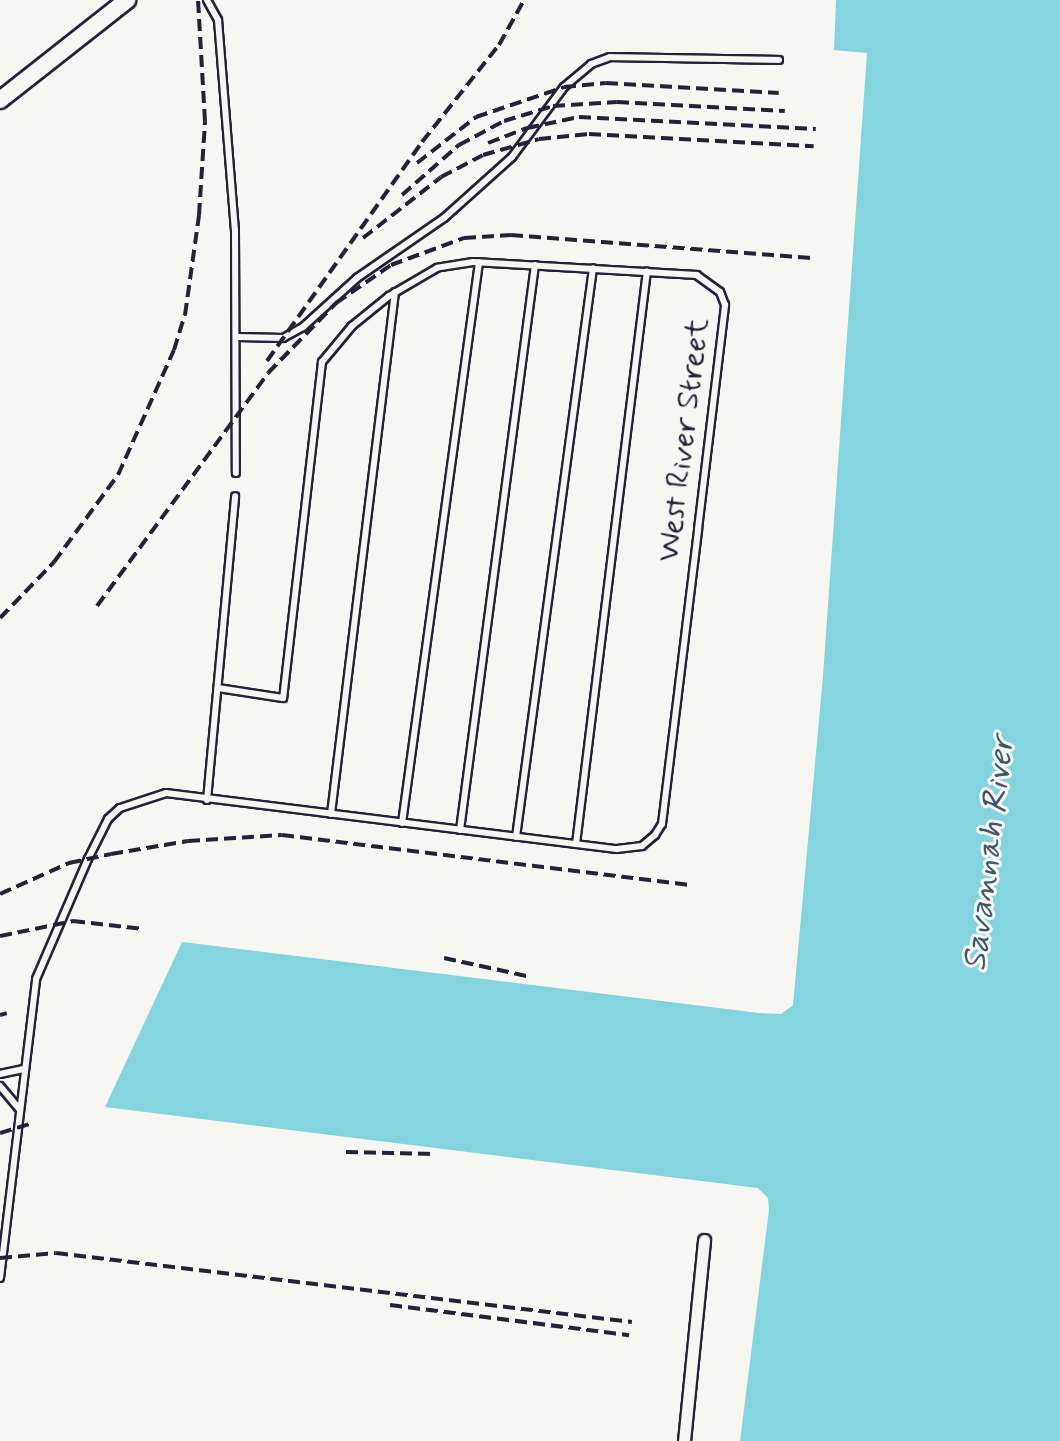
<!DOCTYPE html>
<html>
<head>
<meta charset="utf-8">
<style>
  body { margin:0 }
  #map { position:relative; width:1060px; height:1441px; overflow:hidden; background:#f6f6f2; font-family:Mynerve,sans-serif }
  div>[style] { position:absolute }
  .water>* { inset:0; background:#83d4de }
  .roads { filter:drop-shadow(2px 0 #22223b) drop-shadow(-2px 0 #22223b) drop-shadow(0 2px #22223b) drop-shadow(0 -2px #22223b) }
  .lane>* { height:6px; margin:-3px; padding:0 3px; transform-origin:3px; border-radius:3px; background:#f6f6f2 }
  .street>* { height:11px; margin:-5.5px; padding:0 5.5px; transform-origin:5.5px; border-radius:5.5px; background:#f6f6f2 }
  .secondary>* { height:16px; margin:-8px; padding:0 8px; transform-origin:8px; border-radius:8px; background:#f6f6f2 }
  .rail>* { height:4px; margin-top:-2px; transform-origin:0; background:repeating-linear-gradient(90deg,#22223b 0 12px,transparent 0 18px) }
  span { translate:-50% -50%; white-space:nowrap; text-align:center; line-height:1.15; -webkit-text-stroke:6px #f6f6f2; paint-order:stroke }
  .street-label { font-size:32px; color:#22223b }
  .water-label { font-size:34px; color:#3f576c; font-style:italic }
</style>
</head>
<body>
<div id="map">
  <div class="water">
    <i style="clip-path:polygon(836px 0,1060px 0,1060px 1441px,740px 1441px,769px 1210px,768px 1198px,758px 1188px,105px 1107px,182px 942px,759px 1013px,781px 1014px,793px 1005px,823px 676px,867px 53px,834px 50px)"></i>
  </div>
  <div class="roads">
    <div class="lane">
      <i style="left:207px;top:0;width:23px;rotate:61deg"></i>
      <i style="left:218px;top:20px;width:211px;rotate:85.4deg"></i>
      <i style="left:235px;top:230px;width:243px;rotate:89.8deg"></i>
      <i style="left:238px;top:337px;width:45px;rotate:1.3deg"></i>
      <i style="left:283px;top:338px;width:23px;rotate:-29deg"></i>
      <i style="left:303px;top:327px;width:73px;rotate:-42.2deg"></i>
      <i style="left:357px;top:278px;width:106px;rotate:-34.6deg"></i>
      <i style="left:444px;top:218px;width:91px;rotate:-41.9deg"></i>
      <i style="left:512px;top:157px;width:87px;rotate:-53.4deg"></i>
      <i style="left:564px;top:87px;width:35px;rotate:-40deg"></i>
      <i style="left:591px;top:64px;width:20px;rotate:-20deg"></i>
      <i style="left:610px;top:57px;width:169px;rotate:1deg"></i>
      <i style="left:207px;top:800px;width:305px;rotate:-84.7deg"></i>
      <i style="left:331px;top:814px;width:526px;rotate:-83.01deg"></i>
      <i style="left:402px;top:823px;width:566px;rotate:-82.18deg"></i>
      <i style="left:460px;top:830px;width:570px;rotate:-82.44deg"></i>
      <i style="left:516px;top:837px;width:574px;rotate:-82.29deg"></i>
      <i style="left:576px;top:844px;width:577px;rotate:-82.94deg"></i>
      <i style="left:0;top:1074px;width:24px;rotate:-12deg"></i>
      <i style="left:0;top:1086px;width:30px;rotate:50deg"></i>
      <i style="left:0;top:1278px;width:301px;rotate:-83.1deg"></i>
      <i style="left:36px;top:979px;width:131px;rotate:-66.6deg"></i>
      <i style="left:88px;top:859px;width:45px;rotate:-63.4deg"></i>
      <i style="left:108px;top:819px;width:16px;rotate:-43deg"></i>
      <i style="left:120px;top:808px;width:48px;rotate:-18.1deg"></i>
      <i style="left:166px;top:793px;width:454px;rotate:7.1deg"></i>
      <i style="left:617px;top:849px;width:25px;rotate:-7deg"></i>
      <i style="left:642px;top:846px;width:17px;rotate:-40deg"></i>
      <i style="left:655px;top:835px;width:13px;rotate:-58deg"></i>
      <i style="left:662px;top:824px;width:297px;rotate:-83deg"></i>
      <i style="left:698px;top:529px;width:226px;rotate:-83.1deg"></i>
      <i style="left:725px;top:305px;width:14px;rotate:-111deg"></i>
      <i style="left:720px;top:292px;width:29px;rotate:-144deg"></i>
      <i style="left:697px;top:275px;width:224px;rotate:-176.7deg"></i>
      <i style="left:473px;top:262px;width:36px;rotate:171deg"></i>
      <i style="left:437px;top:268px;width:56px;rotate:149.7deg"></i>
      <i style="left:389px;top:296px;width:48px;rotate:141deg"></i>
      <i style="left:352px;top:326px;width:47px;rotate:129.8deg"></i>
      <i style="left:322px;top:362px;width:338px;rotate:96.6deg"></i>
      <i style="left:283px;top:698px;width:66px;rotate:-171.3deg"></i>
    </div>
    <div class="street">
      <i style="left:684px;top:1441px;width:202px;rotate:-84.3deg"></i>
    </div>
    <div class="secondary">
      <i style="left:0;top:100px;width:162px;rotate:-38.2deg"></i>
    </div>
  </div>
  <div class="rail">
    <i style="left:488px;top:143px;width:42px;rotate:-21deg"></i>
    <i style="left:527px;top:128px;width:53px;rotate:-11.9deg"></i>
    <i style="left:579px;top:117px;width:237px;rotate:2.9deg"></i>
    <i style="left:417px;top:163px;width:75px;rotate:-37.9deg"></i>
    <i style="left:476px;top:117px;width:93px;rotate:-18.8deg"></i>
    <i style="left:564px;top:87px;width:42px;rotate:-5.4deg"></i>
    <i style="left:606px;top:83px;width:173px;rotate:3.3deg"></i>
    <i style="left:402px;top:195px;width:76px;rotate:-41.3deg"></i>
    <i style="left:459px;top:145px;width:51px;rotate:-28.1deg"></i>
    <i style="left:504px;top:121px;width:51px;rotate:-17deg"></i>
    <i style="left:553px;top:106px;width:64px;rotate:-3.6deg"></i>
    <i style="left:617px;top:102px;width:168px;rotate:3.1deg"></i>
    <i style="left:363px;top:238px;width:99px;rotate:-38deg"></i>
    <i style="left:441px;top:177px;width:47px;rotate:-27.6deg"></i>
    <i style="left:483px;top:155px;width:58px;rotate:-15.9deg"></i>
    <i style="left:539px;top:139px;width:50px;rotate:-5.7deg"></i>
    <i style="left:589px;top:134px;width:225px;rotate:3.1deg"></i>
    <i style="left:267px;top:361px;width:268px;rotate:-54.7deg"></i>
    <i style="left:422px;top:142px;width:124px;rotate:-51.6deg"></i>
    <i style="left:499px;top:45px;width:51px;rotate:-60.9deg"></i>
    <i style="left:97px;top:606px;width:289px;rotate:-53.7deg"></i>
    <i style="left:268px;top:373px;width:98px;rotate:-45.8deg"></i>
    <i style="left:336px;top:303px;width:67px;rotate:-34.6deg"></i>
    <i style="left:391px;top:265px;width:78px;rotate:-20.3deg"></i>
    <i style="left:464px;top:238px;width:47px;rotate:-3.7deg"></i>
    <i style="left:511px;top:235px;width:301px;rotate:4.4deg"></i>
    <i style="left:0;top:618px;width:78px;rotate:-46deg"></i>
    <i style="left:54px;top:562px;width:108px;rotate:-53.7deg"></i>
    <i style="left:118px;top:475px;width:137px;rotate:-65.9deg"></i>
    <i style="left:174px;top:350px;width:37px;rotate:-73deg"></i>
    <i style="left:185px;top:315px;width:101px;rotate:-82deg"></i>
    <i style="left:199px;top:215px;width:94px;rotate:-86.3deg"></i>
    <i style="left:205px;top:121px;width:121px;rotate:-93.3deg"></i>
    <i style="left:0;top:894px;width:76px;rotate:-24.2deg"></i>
    <i style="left:69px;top:863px;width:43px;rotate:-12.1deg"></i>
    <i style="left:111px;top:854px;width:78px;rotate:-9.6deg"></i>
    <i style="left:188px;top:841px;width:94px;rotate:-3.7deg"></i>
    <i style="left:282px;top:835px;width:409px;rotate:7deg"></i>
    <i style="left:0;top:936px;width:75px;rotate:-11.6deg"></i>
    <i style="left:73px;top:921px;width:71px;rotate:6.4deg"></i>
    <i style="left:444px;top:958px;width:89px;rotate:12.3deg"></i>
    <i style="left:0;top:1015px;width:7px;rotate:-16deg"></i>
    <i style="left:0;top:1133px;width:34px;rotate:-17deg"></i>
    <i style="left:346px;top:1152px;width:89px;rotate:1.3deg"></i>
    <i style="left:0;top:1258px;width:56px;rotate:-5.1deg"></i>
    <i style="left:56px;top:1253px;width:580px;rotate:6.83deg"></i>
    <i style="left:390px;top:1305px;width:241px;rotate:7.2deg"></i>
  </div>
  <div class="street-label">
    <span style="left:684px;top:440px;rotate:-83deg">West River Street</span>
  </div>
  <div class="water-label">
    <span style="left:989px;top:854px;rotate:-83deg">Savannah River</span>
  </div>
</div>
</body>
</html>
